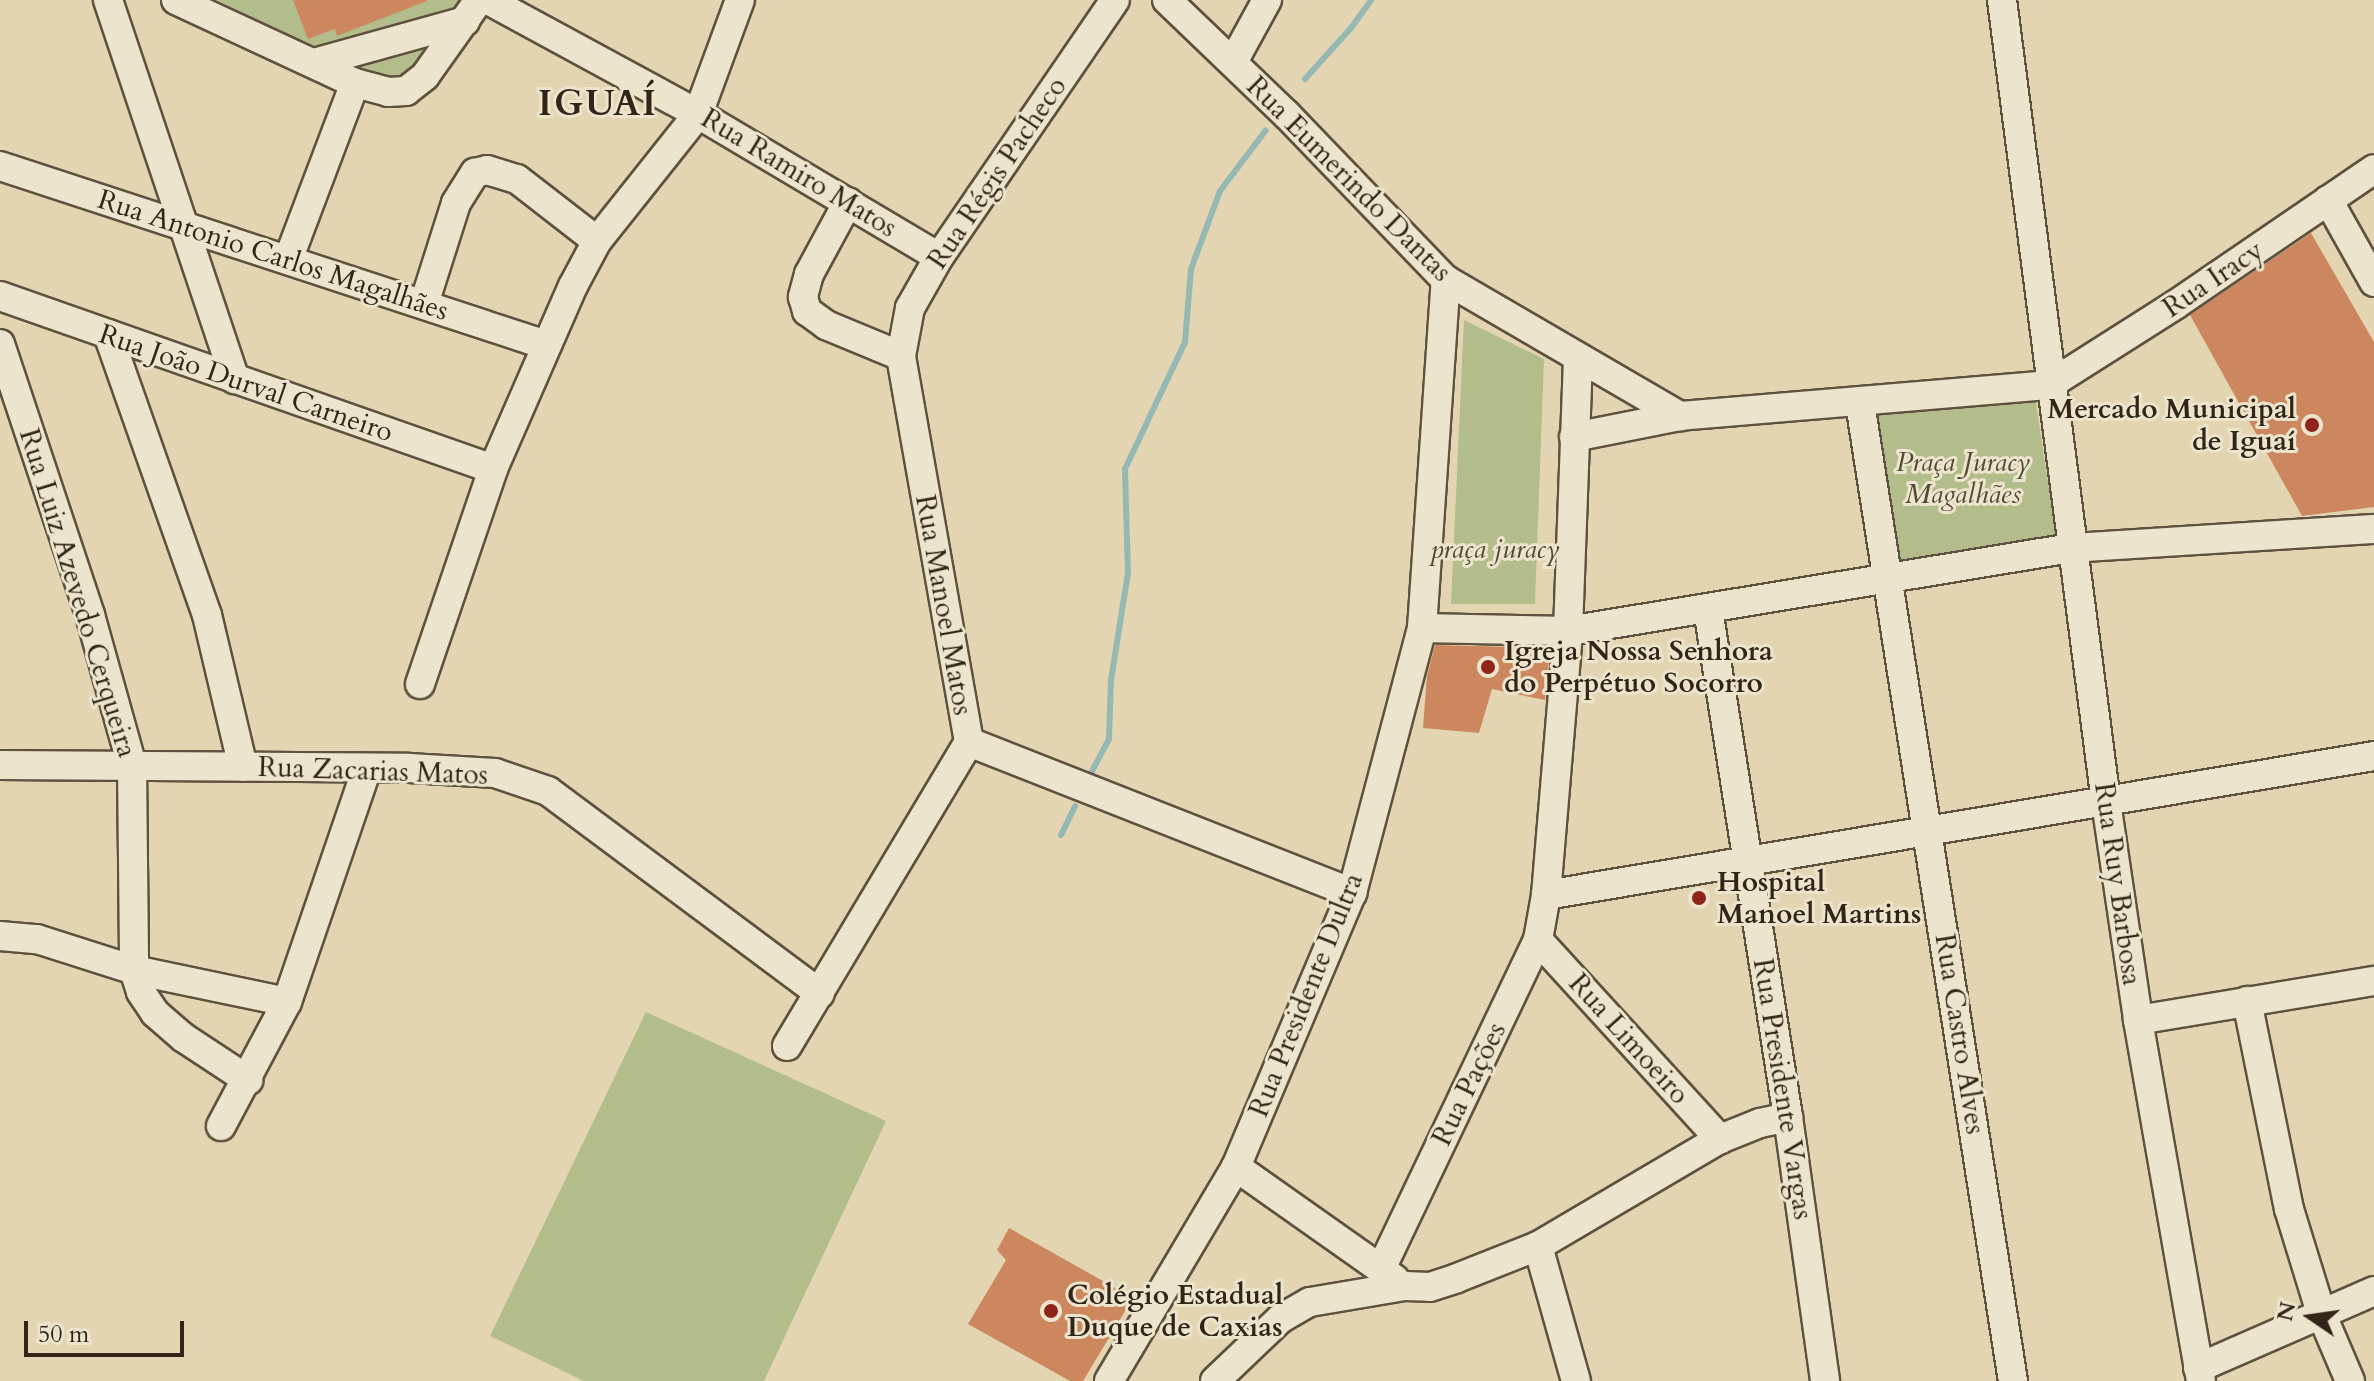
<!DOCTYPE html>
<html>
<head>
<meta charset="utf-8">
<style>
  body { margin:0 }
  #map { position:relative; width:2374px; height:1381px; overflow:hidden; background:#e3d5b2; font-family:Cardo,serif }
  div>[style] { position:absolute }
  .green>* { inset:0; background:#b3bd8c }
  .stream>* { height:6px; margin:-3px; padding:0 3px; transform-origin:3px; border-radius:3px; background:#96b8b2 }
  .building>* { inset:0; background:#cd875e }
  .roads { filter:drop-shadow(2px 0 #5e513e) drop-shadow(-2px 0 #5e513e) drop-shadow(0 2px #5e513e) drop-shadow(0 -2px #5e513e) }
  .minor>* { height:28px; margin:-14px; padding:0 14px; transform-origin:14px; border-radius:14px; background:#ede4cd }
  .dots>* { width:22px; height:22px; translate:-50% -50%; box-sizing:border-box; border:4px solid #ede4cd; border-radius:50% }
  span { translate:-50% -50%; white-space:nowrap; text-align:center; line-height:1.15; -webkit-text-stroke:6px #ede4cd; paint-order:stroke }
  .street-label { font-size:28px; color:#322517 }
  .poi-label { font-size:28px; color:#322517; font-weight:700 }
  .right { translate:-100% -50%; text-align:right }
  .left { translate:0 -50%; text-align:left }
  .park-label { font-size:28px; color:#524b34; font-style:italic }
  .district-label { font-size:36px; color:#322517; font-weight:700; letter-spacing:2px }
  .north { position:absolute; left:2270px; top:1277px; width:80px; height:80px; -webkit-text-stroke:6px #ede4cd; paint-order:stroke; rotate:283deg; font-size:22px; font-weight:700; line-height:32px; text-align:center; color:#322517 }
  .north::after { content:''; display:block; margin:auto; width:28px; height:36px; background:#322517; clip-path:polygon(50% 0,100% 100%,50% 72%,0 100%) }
  .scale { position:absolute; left:24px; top:1321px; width:160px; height:36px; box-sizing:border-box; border:4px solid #322517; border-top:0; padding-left:10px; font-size:24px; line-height:28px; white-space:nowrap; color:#322517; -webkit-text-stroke:6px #ede4cd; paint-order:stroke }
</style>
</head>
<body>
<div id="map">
  <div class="green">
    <i style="clip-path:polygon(217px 0,460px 0,412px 70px,396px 80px,382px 81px)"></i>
    <i style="clip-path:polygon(1464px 320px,1544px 359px,1535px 604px,1451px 604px)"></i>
    <i style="clip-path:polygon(2035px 396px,2056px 536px,1898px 565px,1875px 413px)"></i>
    <i style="clip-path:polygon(646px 1012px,886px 1121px,764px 1381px,584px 1381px,490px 1336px)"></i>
  </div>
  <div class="stream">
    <i style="left:1305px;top:79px;width:69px;rotate:-48deg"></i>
    <i style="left:1351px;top:28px;width:34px;rotate:-54deg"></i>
    <i style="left:1091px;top:773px;width:38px;rotate:-62deg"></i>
    <i style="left:1109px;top:739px;width:59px;rotate:-88.1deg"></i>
    <i style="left:1111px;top:680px;width:108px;rotate:-81deg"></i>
    <i style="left:1128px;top:573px;width:104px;rotate:-91.7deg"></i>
    <i style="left:1125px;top:469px;width:140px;rotate:-64.7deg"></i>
    <i style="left:1185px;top:342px;width:73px;rotate:-85.3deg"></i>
    <i style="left:1191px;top:269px;width:83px;rotate:-69.6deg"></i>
    <i style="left:1220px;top:191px;width:76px;rotate:-53deg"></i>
    <i style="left:1061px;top:835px;width:32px;rotate:-64deg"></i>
  </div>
  <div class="building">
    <i style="clip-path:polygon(293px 0,427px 0,427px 1px,337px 36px,335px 29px,308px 39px)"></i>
    <i style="clip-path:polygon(2311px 233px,2374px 342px,2374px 507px,2302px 516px,2190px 315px)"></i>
    <i style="clip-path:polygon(1435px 645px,1550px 648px,1545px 700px,1492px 689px,1479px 733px,1423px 728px,1427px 676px)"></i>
    <i style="clip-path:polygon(1009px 1228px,1133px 1298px,1083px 1381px,1070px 1381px,968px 1324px,1006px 1260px,997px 1250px)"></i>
  </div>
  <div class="roads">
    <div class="minor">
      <i style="left:108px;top:0;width:400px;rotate:71.5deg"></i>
      <i style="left:176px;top:0;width:197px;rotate:24.9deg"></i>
      <i style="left:355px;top:83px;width:34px;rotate:15deg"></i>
      <i style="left:388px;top:92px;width:18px;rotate:-3deg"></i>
      <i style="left:406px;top:91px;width:24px;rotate:-38deg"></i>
      <i style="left:425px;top:76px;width:93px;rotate:-54.6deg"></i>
      <i style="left:488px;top:0;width:239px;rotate:28.5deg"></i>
      <i style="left:698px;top:114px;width:280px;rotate:30.7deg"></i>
      <i style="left:1167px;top:0;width:166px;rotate:43.8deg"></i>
      <i style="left:1287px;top:115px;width:229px;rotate:46.1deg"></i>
      <i style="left:1446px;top:280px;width:271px;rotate:30.2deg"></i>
      <i style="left:1680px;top:416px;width:370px;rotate:-4.8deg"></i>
      <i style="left:2049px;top:385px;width:149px;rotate:-32.4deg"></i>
      <i style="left:2175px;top:305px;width:241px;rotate:-34.3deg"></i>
      <i style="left:2002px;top:0;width:809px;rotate:82.61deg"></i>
      <i style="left:2106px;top:802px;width:220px;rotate:81.6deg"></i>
      <i style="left:2138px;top:1020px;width:366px;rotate:80.1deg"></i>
      <i style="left:1233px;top:62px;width:71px;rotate:-61.3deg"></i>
      <i style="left:314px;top:63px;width:157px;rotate:-15.5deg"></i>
      <i style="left:0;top:166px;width:575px;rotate:18.15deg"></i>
      <i style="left:2328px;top:200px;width:94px;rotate:60.7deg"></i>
      <i style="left:848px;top:202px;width:82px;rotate:118.4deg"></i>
      <i style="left:809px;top:274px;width:24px;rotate:105deg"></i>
      <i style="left:803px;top:297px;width:15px;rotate:74deg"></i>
      <i style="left:807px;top:311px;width:24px;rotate:36deg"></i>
      <i style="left:826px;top:325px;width:81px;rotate:22.5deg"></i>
      <i style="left:288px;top:260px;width:189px;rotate:-69.3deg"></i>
      <i style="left:0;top:296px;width:522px;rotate:19.34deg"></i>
      <i style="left:424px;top:304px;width:106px;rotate:-72.4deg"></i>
      <i style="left:456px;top:203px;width:36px;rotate:-58deg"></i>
      <i style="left:475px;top:173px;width:12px;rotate:-14deg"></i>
      <i style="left:487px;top:170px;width:31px;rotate:17deg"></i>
      <i style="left:517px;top:179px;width:101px;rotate:37.8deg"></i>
      <i style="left:108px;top:334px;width:298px;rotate:70.6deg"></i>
      <i style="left:207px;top:615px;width:156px;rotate:76.7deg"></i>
      <i style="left:0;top:344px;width:286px;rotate:71.6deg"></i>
      <i style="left:90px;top:615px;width:156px;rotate:74.4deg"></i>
      <i style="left:132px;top:765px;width:205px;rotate:89.4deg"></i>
      <i style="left:134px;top:970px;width:23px;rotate:72deg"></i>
      <i style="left:141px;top:992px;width:25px;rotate:56deg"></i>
      <i style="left:155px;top:1013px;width:38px;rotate:41deg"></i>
      <i style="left:184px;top:1038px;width:77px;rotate:33.3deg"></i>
      <i style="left:1860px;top:403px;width:990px;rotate:81.11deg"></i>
      <i style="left:1574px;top:437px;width:108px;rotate:-11.2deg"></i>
      <i style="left:1708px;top:609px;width:514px;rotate:81.05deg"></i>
      <i style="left:1788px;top:1117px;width:267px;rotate:82deg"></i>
      <i style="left:1422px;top:628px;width:146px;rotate:1.2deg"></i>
      <i style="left:1568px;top:631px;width:510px;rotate:-9.37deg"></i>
      <i style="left:2071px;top:548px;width:304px;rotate:-3.6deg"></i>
      <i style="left:420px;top:684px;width:227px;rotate:-71.2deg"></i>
      <i style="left:493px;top:469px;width:200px;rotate:-66.4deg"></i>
      <i style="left:573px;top:286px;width:51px;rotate:-61.9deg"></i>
      <i style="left:597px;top:241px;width:162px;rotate:-51.5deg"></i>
      <i style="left:698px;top:114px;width:121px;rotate:-69.8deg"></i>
      <i style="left:969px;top:742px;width:412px;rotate:21.5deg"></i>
      <i style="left:0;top:765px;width:409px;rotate:0.4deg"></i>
      <i style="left:409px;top:768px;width:86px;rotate:3.3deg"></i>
      <i style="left:495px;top:773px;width:56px;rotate:18.8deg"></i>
      <i style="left:548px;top:791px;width:339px;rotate:36.7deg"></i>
      <i style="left:1546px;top:895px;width:840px;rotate:-9.53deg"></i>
      <i style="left:0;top:936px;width:37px;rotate:5deg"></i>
      <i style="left:37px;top:939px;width:102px;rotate:17.7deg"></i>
      <i style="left:134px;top:970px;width:156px;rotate:11.8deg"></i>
      <i style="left:1538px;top:940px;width:270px;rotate:47.6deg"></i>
      <i style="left:2247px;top:1001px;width:212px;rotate:78.6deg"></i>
      <i style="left:2289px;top:1209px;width:109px;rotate:72.9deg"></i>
      <i style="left:2321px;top:1313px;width:74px;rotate:66.9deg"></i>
      <i style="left:2138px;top:1020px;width:239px;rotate:-9.4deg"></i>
      <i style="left:787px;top:1046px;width:354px;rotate:-59.1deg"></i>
      <i style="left:969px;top:742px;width:392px;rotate:-100deg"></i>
      <i style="left:901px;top:356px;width:49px;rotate:-79.4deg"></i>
      <i style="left:910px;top:308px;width:59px;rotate:-60.4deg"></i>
      <i style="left:939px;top:257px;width:311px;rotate:-55.6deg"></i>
      <i style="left:221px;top:1126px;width:140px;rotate:-62deg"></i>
      <i style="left:287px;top:1002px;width:247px;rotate:-71.1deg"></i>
      <i style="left:1236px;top:1167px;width:194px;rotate:35.2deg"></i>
      <i style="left:1538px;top:1246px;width:140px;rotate:74.3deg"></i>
      <i style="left:1381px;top:1269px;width:365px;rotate:-64.5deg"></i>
      <i style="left:1538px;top:940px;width:46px;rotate:-79.9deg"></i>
      <i style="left:1546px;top:895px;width:265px;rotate:-85.2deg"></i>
      <i style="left:1568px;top:631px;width:272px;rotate:-87.9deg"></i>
      <i style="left:2198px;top:1368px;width:192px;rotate:-23.6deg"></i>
      <i style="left:1109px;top:1381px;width:249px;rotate:-59.3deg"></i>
      <i style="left:1236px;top:1167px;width:298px;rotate:-67.1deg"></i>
      <i style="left:1352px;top:893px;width:274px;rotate:-75.2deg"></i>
      <i style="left:1422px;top:628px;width:349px;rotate:-86.1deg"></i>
      <i style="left:1215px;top:1381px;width:90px;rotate:-43.6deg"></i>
      <i style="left:1280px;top:1319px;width:34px;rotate:-30deg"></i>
      <i style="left:1310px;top:1302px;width:96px;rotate:-9.6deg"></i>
      <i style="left:1405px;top:1286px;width:25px;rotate:2deg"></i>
      <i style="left:1430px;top:1287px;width:28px;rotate:-18deg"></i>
      <i style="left:1457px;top:1278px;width:87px;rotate:-21.6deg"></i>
      <i style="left:1538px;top:1246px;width:211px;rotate:-30.5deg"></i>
      <i style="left:1720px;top:1139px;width:43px;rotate:-21.8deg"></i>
      <i style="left:1760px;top:1123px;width:29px;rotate:-12deg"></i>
    </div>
  </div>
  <div class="dots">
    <i style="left:2312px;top:425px;background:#8f2418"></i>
    <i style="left:1488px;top:667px;background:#8f2418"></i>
    <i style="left:1699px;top:898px;background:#8f2418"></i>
    <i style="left:1051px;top:1311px;background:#8f2418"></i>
  </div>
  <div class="street-label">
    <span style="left:799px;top:173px;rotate:31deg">Rua Ramiro Matos</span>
    <span style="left:997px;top:173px;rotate:-56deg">Rua Régis Pacheco</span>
    <span style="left:1349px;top:179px;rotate:45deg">Rua Eumerindo Dantas</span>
    <span style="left:273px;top:255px;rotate:18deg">Rua Antonio Carlos Magalhães</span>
    <span style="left:2213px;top:279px;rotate:-34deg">Rua Iracy</span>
    <span style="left:246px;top:383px;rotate:19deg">Rua João Durval Carneiro</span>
    <span style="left:78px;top:593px;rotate:73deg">Rua Luiz Azevedo Cerqueira</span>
    <span style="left:944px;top:605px;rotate:80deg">Rua Manoel Matos</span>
    <span style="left:373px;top:771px;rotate:2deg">Rua Zacarias Matos</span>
    <span style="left:2118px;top:884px;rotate:82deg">Rua Ruy Barbosa</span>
    <span style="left:1306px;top:995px;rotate:-68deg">Rua Presidente Dultra</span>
    <span style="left:1960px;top:1034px;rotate:81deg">Rua Castro Alves</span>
    <span style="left:1629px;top:1039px;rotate:48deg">Rua Limoeiro</span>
    <span style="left:1469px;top:1084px;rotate:-64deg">Rua Pações</span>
    <span style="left:1783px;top:1089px;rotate:81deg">Rua Presidente Vargas</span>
  </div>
  <div class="poi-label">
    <span class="right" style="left:2296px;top:425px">Mercado Municipal<br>de Iguaí</span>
    <span class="left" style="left:1504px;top:667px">Igreja Nossa Senhora<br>do Perpétuo Socorro</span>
    <span class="left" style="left:1717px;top:898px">Hospital<br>Manoel Martins</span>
    <span class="left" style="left:1067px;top:1311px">Colégio Estadual<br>Duque de Caxias</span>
  </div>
  <div class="park-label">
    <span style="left:1963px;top:478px">Praça Juracy<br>Magalhães</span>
    <span style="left:1495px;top:549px">praça juracy</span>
  </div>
  <div class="district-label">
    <span style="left:598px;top:104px">IGUAÍ</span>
  </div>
  <div class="north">N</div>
  <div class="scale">50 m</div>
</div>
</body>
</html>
